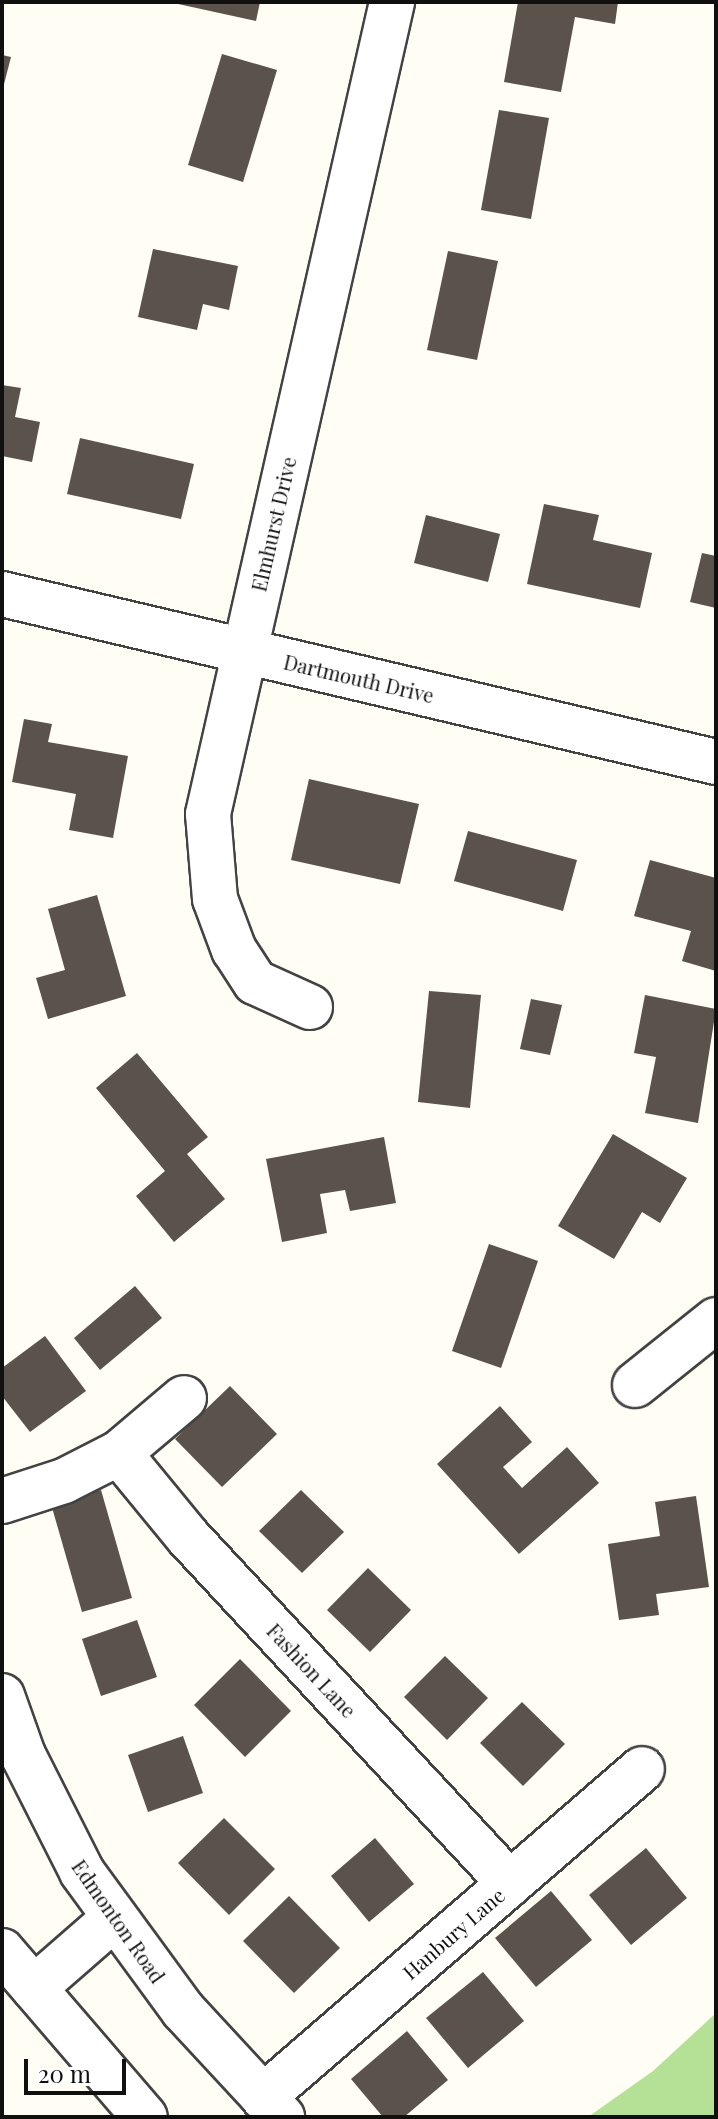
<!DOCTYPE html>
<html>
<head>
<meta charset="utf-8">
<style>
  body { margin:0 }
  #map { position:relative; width:718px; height:2119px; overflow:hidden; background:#fffdf4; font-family:"Playfair Display",serif }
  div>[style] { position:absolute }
  .forest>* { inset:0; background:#b4e196 }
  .building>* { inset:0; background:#5a524b }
  .roads { filter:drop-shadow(2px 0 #434343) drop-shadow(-2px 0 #434343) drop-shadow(0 2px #434343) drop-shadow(0 -2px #434343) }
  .minor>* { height:44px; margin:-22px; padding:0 22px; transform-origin:22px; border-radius:22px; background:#fff }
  span { translate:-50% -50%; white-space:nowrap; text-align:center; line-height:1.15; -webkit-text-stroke:8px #fff; paint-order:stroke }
  .street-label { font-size:20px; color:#101010 }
  .frame { position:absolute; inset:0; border:4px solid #101010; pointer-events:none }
  .scale { position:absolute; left:24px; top:2059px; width:102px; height:36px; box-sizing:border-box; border:4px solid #101010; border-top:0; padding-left:10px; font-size:24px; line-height:28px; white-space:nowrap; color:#101010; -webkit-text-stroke:6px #fff; paint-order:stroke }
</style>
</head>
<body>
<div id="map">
  <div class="forest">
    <i style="clip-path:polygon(716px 2013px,716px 2117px,588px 2117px,653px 2071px)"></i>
  </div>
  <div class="building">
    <i style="clip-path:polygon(169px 2px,260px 2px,256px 21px)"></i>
    <i style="clip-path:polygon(518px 2px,618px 2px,615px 24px,575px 17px,561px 92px,504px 82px)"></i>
    <i style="clip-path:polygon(222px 54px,277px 70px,243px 182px,188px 165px)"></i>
    <i style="clip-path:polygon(2px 55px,11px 57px,3px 88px,2px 88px)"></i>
    <i style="clip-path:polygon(499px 110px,549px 118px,531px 219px,481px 210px)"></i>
    <i style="clip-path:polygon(153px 249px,238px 266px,229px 310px,203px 304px,197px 330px,138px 317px)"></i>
    <i style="clip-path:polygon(448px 251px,498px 261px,477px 360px,427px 350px)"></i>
    <i style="clip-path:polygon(2px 385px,21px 388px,15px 417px,40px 422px,32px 462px,2px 456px)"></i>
    <i style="clip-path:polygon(80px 438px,194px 464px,181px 519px,67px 494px)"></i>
    <i style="clip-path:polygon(544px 504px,599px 515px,593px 540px,652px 553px,640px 608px,527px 584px)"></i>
    <i style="clip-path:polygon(426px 515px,500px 534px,488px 582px,414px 563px)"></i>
    <i style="clip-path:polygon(702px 553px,716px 556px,716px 608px,690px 602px)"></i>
    <i style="clip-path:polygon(24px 719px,52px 724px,48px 742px,128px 756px,113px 838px,69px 830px,76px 794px,12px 782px)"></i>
    <i style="clip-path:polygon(309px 779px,419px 804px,400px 884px,291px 860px)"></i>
    <i style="clip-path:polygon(468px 831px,577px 860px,563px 911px,454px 881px)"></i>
    <i style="clip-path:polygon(650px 860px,716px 878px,716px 971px,682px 961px,691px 931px,634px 916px)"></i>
    <i style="clip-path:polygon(97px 895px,126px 996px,48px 1019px,36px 978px,65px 970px,48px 909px)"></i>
    <i style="clip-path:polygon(429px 991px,481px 995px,470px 1108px,418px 1102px)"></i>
    <i style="clip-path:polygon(645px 995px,716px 1009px,698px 1123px,645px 1113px,656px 1057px,634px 1053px)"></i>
    <i style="clip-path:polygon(531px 999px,562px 1005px,550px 1055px,520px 1049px)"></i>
    <i style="clip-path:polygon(137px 1053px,208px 1137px,187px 1154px,225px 1199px,174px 1242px,136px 1196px,165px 1171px,96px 1088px)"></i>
    <i style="clip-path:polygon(613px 1134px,687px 1178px,660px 1223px,642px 1212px,614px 1259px,558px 1226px)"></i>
    <i style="clip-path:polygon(384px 1137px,396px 1203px,350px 1211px,345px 1190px,320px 1194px,327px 1233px,282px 1242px,266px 1159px)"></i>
    <i style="clip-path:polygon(489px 1244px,538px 1261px,501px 1368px,452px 1351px)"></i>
    <i style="clip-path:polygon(135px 1286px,162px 1318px,100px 1370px,74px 1338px)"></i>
    <i style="clip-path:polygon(45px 1336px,86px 1391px,30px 1432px,2px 1396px,2px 1368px)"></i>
    <i style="clip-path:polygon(230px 1386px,277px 1434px,222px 1487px,175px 1439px)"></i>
    <i style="clip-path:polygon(500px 1406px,532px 1442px,503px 1467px,522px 1488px,567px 1447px,599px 1483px,519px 1554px,437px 1464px)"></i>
    <i style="clip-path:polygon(101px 1490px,132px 1598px,82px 1612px,51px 1504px)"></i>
    <i style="clip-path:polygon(301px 1490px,344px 1532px,302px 1573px,259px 1531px)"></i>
    <i style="clip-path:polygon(696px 1496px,709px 1587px,656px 1594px,659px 1615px,619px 1620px,608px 1544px,660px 1536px,655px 1502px)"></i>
    <i style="clip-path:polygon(368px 1568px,411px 1610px,370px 1652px,327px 1610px)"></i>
    <i style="clip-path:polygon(137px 1620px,157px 1677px,101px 1696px,82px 1639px)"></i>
    <i style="clip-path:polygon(445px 1656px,488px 1698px,447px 1740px,404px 1697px)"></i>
    <i style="clip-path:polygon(240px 1659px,291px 1711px,245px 1757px,194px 1705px)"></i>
    <i style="clip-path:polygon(522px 1702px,565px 1744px,523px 1786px,480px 1743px)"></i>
    <i style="clip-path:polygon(183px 1736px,203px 1793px,148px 1812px,128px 1755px)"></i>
    <i style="clip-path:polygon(224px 1818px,275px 1869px,229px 1915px,178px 1863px)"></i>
    <i style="clip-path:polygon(375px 1838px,414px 1884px,369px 1922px,331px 1876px)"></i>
    <i style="clip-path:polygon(646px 1848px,687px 1898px,631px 1945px,589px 1895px)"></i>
    <i style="clip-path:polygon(551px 1891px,592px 1940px,536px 1987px,495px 1938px)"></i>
    <i style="clip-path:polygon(289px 1896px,340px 1948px,294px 1993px,243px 1941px)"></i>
    <i style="clip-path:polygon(483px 1972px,524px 2021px,468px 2068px,426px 2018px)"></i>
    <i style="clip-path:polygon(407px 2031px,448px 2080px,404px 2117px,383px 2117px,351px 2079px)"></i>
  </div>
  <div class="roads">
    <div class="minor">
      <i style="left:2px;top:594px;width:733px;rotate:13.24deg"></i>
      <i style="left:310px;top:1007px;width:60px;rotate:-155.6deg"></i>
      <i style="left:255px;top:982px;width:38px;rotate:-123deg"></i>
      <i style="left:234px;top:950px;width:54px;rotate:-110.4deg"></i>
      <i style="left:215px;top:899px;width:85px;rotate:-94.7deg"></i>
      <i style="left:208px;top:814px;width:833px;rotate:-77.23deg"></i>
      <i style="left:635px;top:1385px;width:104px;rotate:-38.7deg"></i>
      <i style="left:119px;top:1453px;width:109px;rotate:50.6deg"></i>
      <i style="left:188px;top:1537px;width:473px;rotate:47.1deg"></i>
      <i style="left:2px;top:1501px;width:65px;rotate:-17.9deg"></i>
      <i style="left:64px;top:1481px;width:62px;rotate:-27deg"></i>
      <i style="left:119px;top:1453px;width:85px;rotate:-40.2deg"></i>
      <i style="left:2px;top:1696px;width:63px;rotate:70.4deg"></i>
      <i style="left:23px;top:1755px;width:131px;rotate:63.2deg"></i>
      <i style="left:82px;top:1872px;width:171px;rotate:53.8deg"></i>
      <i style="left:183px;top:2010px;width:146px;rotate:47.2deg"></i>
      <i style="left:2px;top:1951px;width:219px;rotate:49.3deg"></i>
      <i style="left:34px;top:1988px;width:105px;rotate:-41.1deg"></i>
      <i style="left:263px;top:2097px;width:501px;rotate:-40.87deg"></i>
    </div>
  </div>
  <div class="street-label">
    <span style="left:273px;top:524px;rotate:-77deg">Elmhurst Drive</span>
    <span style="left:359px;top:678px;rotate:13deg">Dartmouth Drive</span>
    <span style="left:312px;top:1670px;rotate:47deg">Fashion Lane</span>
    <span style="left:119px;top:1921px;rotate:55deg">Edmonton Road</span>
    <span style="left:453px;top:1933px;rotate:-41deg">Hanbury Lane</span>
  </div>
  <div class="frame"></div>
  <div class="scale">20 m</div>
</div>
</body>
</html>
